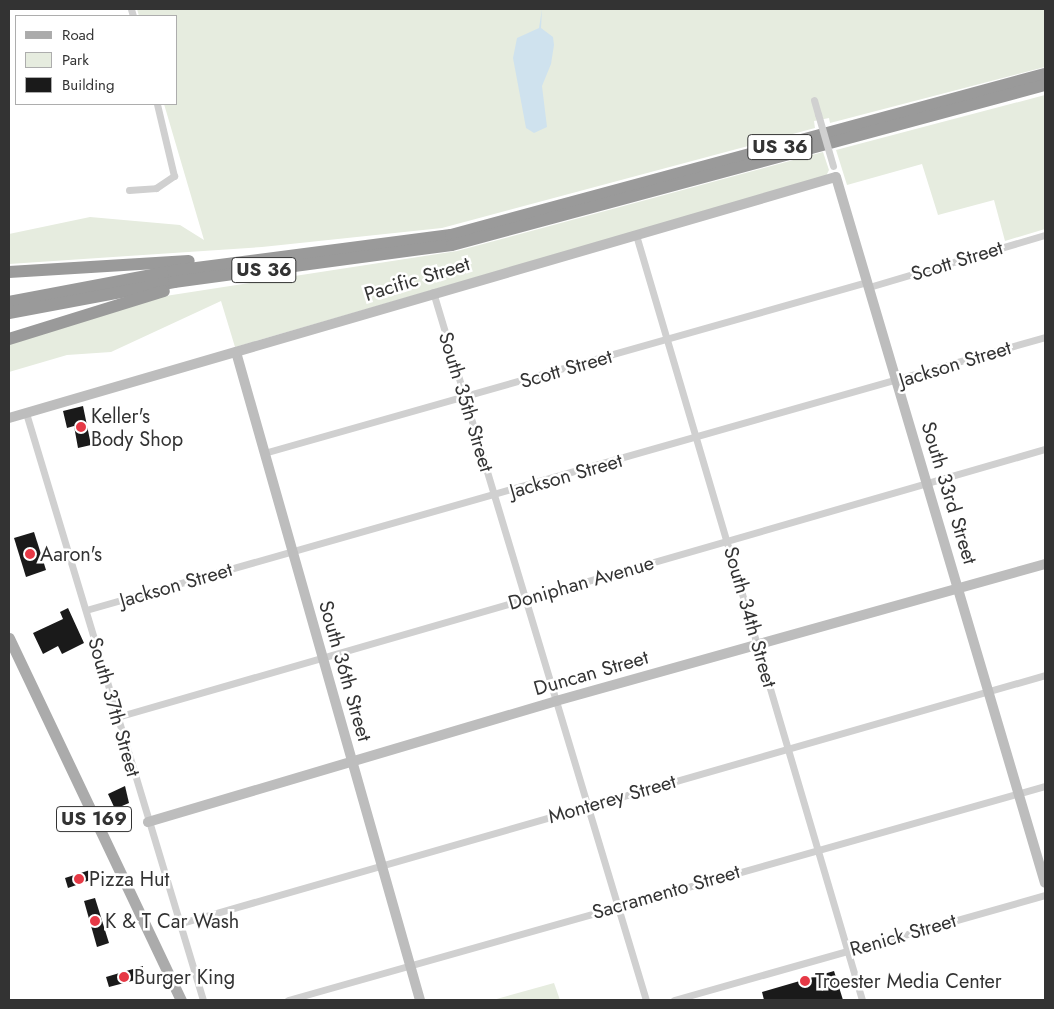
<!DOCTYPE html>
<html>
<head>
<meta charset="utf-8">
<style>
  body { margin:0 }
  #map { position:relative; width:1054px; height:1009px; overflow:hidden; background:#fff; font-family:Jost,sans-serif }
  div>[style] { position:absolute }
  .green>* { inset:0; background:#e6ecdf }
  .water>* { inset:0; background:#cfe2ee }
  .building>* { inset:0; background:#1a1a1a }
  .street>* { height:7px; margin:-3.5px; padding:0 3.5px; transform-origin:3.5px; border-radius:3.5px; background:#d0d0d0 }
  .secondary>* { height:10px; margin:-5px; padding:0 5px; transform-origin:5px; border-radius:5px; background:#bdbdbd }
  .primary>* { height:11px; margin:-5.5px; padding:0 5.5px; transform-origin:5.5px; border-radius:5.5px; background:#ababab }
  .highway>* { height:12px; margin:-6px; padding:0 6px; transform-origin:6px; border-radius:6px; background:#9a9a9a }
  .street-bridge>* { height:7px; margin:-3.5px; padding:0 3.5px; transform-origin:3.5px; border-radius:3.5px; background:#d0d0d0 }
  .dots>* { width:14px; height:14px; translate:-50% -50%; box-sizing:border-box; border:2px solid #fff; border-radius:50% }
  span { translate:-50% -50%; white-space:nowrap; text-align:center; line-height:1.15; -webkit-text-stroke:5px #fff; paint-order:stroke }
  .shield-label span { padding:1px 4px; background:#fff; border:1px solid; border-radius:4px; -webkit-text-stroke-width:0 }
  .shield-label { font-size:19px; color:#333; font-weight:700 }
  .street-label { font-size:20px; color:#333 }
  .poi-label { font-size:20px; color:#333 }
  .left { translate:0 -50%; text-align:left }
  .frame { position:absolute; inset:0; border:10px solid #333; pointer-events:none }
  .legend { position:absolute; left:15px; top:15px; width:162px; height:90px; box-sizing:border-box; background:#fff; border:1px solid #adadad; margin:0; padding:6px 9px; list-style:none; font-size:15px; color:#333 }
  .legend li { display:flex; align-items:center; gap:10px; height:25px }
  .legend b { width:25px; border:1px solid #adadad }
</style>
</head>
<body>
<div id="map">
  <div class="green">
    <i style="clip-path:polygon(137px 9px,1045px 9px,1045px 67px,830px 123px,829px 118px,814px 121px,815px 128px,442px 228px,262px 247px,9px 264px,9px 234px,90px 217px,180px 225px,204px 240px,164px 104px,176px 104px,176px 16px,139px 16px)"></i>
    <i style="clip-path:polygon(1045px 95px,1045px 229px,1005px 241px,994px 200px,938px 215px,922px 164px,847px 185px,836px 150px)"></i>
    <i style="clip-path:polygon(823px 152px,829px 170px,826px 176px,235px 347px,221px 301px,111px 352px,67px 355px,9px 372px,9px 344px,159px 297px,457px 251px)"></i>
    <i style="clip-path:polygon(554px 983px,560px 1000px,493px 1000px)"></i>
  </div>
  <div class="water">
    <i style="clip-path:polygon(542px 9px,541px 28px,553px 37px,554px 45px,551px 64px,542px 86px,547px 127px,534px 133px,526px 128px,513px 58px,517px 38px,539px 28px)"></i>
  </div>
  <div class="building">
    <i style="clip-path:polygon(83px 406px,91px 445px,78px 448px,74px 426px,67px 428px,63px 411px)"></i>
    <i style="clip-path:polygon(34px 532px,46px 570px,26px 577px,14px 538px)"></i>
    <i style="clip-path:polygon(68px 608px,84px 643px,62px 654px,58px 646px,43px 654px,33px 633px,63px 619px,60px 612px)"></i>
    <i style="clip-path:polygon(125px 786px,129px 803px,115px 809px,108px 794px)"></i>
    <i style="clip-path:polygon(90px 870px,93px 879px,68px 888px,65px 878px)"></i>
    <i style="clip-path:polygon(95px 898px,109px 943px,97px 947px,84px 901px)"></i>
    <i style="clip-path:polygon(143px 966px,143px 978px,109px 987px,106px 977px)"></i>
    <i style="clip-path:polygon(834px 971px,843px 1000px,764px 1000px,762px 992px)"></i>
  </div>
  <div class="street">
    <i style="left:131px;top:9px;width:7px;rotate:74deg"></i>
    <i style="left:814px;top:100px;width:15px;rotate:74deg"></i>
    <i style="left:129px;top:190px;width:27px;rotate:-4deg"></i>
    <i style="left:156px;top:188px;width:22px;rotate:-34deg"></i>
    <i style="left:174px;top:176px;width:74px;rotate:-103.3deg"></i>
    <i style="left:636px;top:235px;width:798px;rotate:73.54deg"></i>
    <i style="left:869px;top:287px;width:184px;rotate:-16.5deg"></i>
    <i style="left:433px;top:292px;width:739px;rotate:73.26deg"></i>
    <i style="left:26px;top:413px;width:613px;rotate:73.22deg"></i>
    <i style="left:264px;top:453px;width:627px;rotate:-15.83deg"></i>
    <i style="left:86px;top:610px;width:997px;rotate:-15.89deg"></i>
    <i style="left:117px;top:717px;width:966px;rotate:-16.11deg"></i>
    <i style="left:178px;top:924px;width:902px;rotate:-16.02deg"></i>
    <i style="left:288px;top:1000px;width:787px;rotate:-15.79deg"></i>
    <i style="left:674px;top:1000px;width:386px;rotate:-15.8deg"></i>
  </div>
  <div class="secondary">
    <i style="left:236px;top:352px;width:674px;rotate:74.15deg"></i>
    <i style="left:9px;top:418px;width:861px;rotate:-16.25deg"></i>
    <i style="left:836px;top:177px;width:736px;rotate:73.51deg"></i>
    <i style="left:148px;top:822px;width:426px;rotate:-16.5deg"></i>
    <i style="left:556px;top:701px;width:508px;rotate:-15.65deg"></i>
  </div>
  <div class="primary">
    <i style="left:9px;top:638px;width:401px;rotate:64.6deg"></i>
  </div>
  <div class="highway">
    <i style="left:9px;top:272px;width:180px;rotate:-3.5deg"></i>
    <i style="left:9px;top:302px;width:167px;rotate:-10.7deg"></i>
    <i style="left:173px;top:271px;width:280px;rotate:-7.4deg"></i>
    <i style="left:451px;top:235px;width:615px;rotate:-15.17deg"></i>
    <i style="left:9px;top:313px;width:168px;rotate:-10.6deg"></i>
    <i style="left:174px;top:282px;width:280px;rotate:-7.6deg"></i>
    <i style="left:452px;top:245px;width:614px;rotate:-15.1deg"></i>
    <i style="left:9px;top:339px;width:162px;rotate:-17.2deg"></i>
  </div>
  <div class="street-bridge">
    <i style="left:818px;top:114px;width:54px;rotate:73.9deg"></i>
  </div>
  <div class="dots">
    <i style="left:81px;top:427px;background:#e63946"></i>
    <i style="left:30px;top:554px;background:#e63946"></i>
    <i style="left:79px;top:879px;background:#e63946"></i>
    <i style="left:95px;top:921px;background:#e63946"></i>
    <i style="left:124px;top:977px;background:#e63946"></i>
    <i style="left:805px;top:981px;background:#e63946"></i>
  </div>
  <div class="shield-label">
    <span style="left:780px;top:147px">US 36</span>
    <span style="left:264px;top:270px">US 36</span>
    <span style="left:94px;top:819px">US 169</span>
  </div>
  <div class="street-label">
    <span style="left:957px;top:261px;rotate:-17deg">Scott Street</span>
    <span style="left:417px;top:279px;rotate:-17deg">Pacific Street</span>
    <span style="left:955px;top:364px;rotate:-17deg">Jackson Street</span>
    <span style="left:566px;top:369px;rotate:-16deg">Scott Street</span>
    <span style="left:466px;top:402px;rotate:73deg">South 35th Street</span>
    <span style="left:566px;top:476px;rotate:-16deg">Jackson Street</span>
    <span style="left:949px;top:493px;rotate:73deg">South 33rd Street</span>
    <span style="left:581px;top:583px;rotate:-16deg">Doniphan Avenue</span>
    <span style="left:176px;top:585px;rotate:-16deg">Jackson Street</span>
    <span style="left:750px;top:617px;rotate:74deg">South 34th Street</span>
    <span style="left:345px;top:671px;rotate:74deg">South 36th Street</span>
    <span style="left:591px;top:673px;rotate:-16deg">Duncan Street</span>
    <span style="left:114px;top:707px;rotate:74deg">South 37th Street</span>
    <span style="left:612px;top:799px;rotate:-16deg">Monterey Street</span>
    <span style="left:666px;top:892px;rotate:-16deg">Sacramento Street</span>
    <span style="left:903px;top:935px;rotate:-16deg">Renick Street</span>
  </div>
  <div class="poi-label">
    <span class="left" style="left:91px;top:428px">Keller's<br>Body Shop</span>
    <span class="left" style="left:40px;top:554px">Aaron's</span>
    <span class="left" style="left:89px;top:879px">Pizza Hut</span>
    <span class="left" style="left:105px;top:921px">K &amp; T Car Wash</span>
    <span class="left" style="left:134px;top:977px">Burger King</span>
    <span class="left" style="left:815px;top:981px">Troester Media Center</span>
  </div>
  <div class="frame"></div>
  <ul class="legend">
  <li><b style="height:6px;background:#ababab"></b>Road</li>
  <li><b style="height:14px;background:#e6ecdf"></b>Park</li>
  <li><b style="height:14px;background:#1a1a1a"></b>Building</li>
  </ul>
</div>
</body>
</html>
